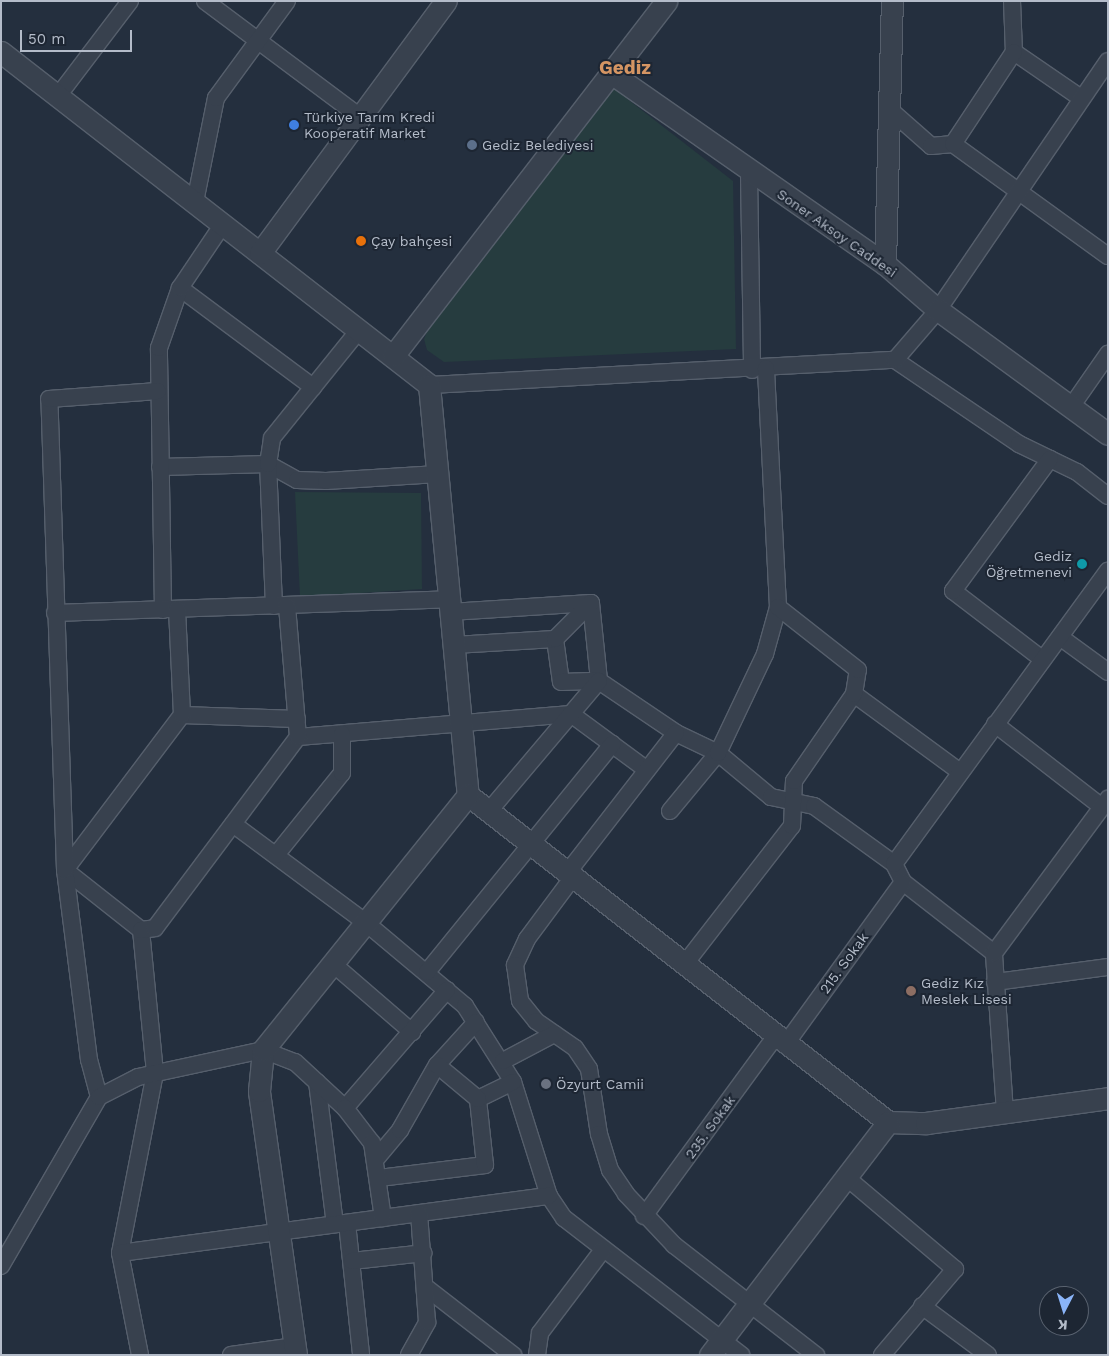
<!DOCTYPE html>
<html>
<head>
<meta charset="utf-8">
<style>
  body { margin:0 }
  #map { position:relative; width:1109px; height:1356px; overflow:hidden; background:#242f3e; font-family:"Work Sans",sans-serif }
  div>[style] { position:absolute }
  .green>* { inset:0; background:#263c3f }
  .roads { filter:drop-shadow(1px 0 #565f6c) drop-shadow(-1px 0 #565f6c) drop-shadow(0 1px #565f6c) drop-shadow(0 -1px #565f6c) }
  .minor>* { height:16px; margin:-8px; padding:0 8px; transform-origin:8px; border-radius:8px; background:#38414e }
  .tertiary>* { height:21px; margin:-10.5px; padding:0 10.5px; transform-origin:10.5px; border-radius:10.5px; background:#38414e }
  .dots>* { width:14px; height:14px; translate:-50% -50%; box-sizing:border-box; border:2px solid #1d2633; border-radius:50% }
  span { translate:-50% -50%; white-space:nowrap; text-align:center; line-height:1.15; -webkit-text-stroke:4px #1d2633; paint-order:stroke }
  .poi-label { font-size:14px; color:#b4bcc9 }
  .left { translate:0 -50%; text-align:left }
  .right { translate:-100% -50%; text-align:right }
  .street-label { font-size:14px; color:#b4bcc9 }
  .district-label { font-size:19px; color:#d59563; font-weight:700 }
  .frame { position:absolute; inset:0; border:2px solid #b4bcc9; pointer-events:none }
  .north { position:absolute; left:1039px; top:1286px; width:50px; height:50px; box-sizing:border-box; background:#1d2633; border:1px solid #59626f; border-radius:50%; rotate:185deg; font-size:14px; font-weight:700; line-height:20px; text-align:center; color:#b4bcc9 }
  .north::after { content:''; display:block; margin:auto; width:18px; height:22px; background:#8ab4f8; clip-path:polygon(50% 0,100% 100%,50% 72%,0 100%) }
  .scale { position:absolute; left:20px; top:30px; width:112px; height:22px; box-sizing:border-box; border:2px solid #b4bcc9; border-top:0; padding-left:6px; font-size:15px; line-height:18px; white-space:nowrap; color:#b4bcc9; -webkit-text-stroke:4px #1d2633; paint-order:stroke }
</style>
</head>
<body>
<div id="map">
  <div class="green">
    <i style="clip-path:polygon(612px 87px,733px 181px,736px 349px,444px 362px,427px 350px,424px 339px,430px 325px)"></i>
    <i style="clip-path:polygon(295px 492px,421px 493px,422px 589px,300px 597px)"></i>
  </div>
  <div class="roads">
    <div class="minor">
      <i style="left:205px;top:1px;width:194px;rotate:36.8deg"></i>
      <i style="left:1012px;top:1px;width:51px;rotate:87.8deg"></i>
      <i style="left:1014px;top:52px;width:81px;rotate:34.5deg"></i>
      <i style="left:58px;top:96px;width:119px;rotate:-52.8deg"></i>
      <i style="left:889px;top:109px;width:56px;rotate:41.4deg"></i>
      <i style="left:931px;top:146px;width:22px;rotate:-5deg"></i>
      <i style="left:953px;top:144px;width:191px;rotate:35.9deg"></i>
      <i style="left:953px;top:144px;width:110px;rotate:-56.5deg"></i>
      <i style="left:749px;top:173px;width:197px;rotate:89.1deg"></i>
      <i style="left:195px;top:202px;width:106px;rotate:-78.6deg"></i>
      <i style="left:216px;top:98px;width:120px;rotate:-53.8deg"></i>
      <i style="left:180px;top:288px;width:166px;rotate:36.7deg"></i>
      <i style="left:895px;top:360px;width:150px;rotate:34.1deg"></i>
      <i style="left:1019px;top:444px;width:64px;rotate:25.8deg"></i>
      <i style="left:1077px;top:472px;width:39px;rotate:38deg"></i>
      <i style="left:429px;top:385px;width:467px;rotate:-3.1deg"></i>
      <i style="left:895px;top:360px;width:66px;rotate:-49.3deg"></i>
      <i style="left:938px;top:310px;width:301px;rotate:-55.7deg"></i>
      <i style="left:1071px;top:407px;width:65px;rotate:-55.1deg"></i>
      <i style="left:160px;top:467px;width:108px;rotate:-1.6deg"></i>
      <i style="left:268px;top:464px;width:33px;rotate:29deg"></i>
      <i style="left:297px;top:480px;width:29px;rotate:2deg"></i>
      <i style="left:326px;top:481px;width:112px;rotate:-3.6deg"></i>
      <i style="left:274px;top:606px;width:142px;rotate:-92.4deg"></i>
      <i style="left:268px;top:464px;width:26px;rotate:-81deg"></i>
      <i style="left:272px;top:438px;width:139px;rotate:-51.1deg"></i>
      <i style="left:163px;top:610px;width:262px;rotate:-90.9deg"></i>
      <i style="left:159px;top:348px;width:64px;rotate:-70.7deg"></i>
      <i style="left:180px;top:288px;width:77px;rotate:-56.1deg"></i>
      <i style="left:450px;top:612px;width:141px;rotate:-3.7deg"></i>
      <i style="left:591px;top:603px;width:78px;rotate:84.1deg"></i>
      <i style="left:599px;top:681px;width:93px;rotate:34deg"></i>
      <i style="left:676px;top:733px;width:47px;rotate:25.5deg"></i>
      <i style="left:718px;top:753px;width:69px;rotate:39.7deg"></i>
      <i style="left:771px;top:797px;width:44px;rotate:11.8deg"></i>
      <i style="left:814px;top:806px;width:99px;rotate:35.9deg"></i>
      <i style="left:894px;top:864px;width:20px;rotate:63deg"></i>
      <i style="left:903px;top:882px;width:115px;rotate:38deg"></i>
      <i style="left:55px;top:613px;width:394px;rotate:-2deg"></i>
      <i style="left:1060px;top:637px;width:59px;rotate:36.1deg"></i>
      <i style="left:555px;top:639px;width:43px;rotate:82.1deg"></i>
      <i style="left:561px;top:682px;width:38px;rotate:-2deg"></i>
      <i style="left:454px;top:645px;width:101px;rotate:-3.4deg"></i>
      <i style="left:555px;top:639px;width:51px;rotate:-45deg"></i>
      <i style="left:1042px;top:659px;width:112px;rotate:-142.6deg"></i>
      <i style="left:953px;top:591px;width:164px;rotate:-53.7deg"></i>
      <i style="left:854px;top:694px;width:132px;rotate:36.3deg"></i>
      <i style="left:182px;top:715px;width:115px;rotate:2deg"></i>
      <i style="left:995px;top:724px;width:135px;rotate:37.8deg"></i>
      <i style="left:298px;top:737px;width:274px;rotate:-4.8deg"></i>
      <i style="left:571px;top:714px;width:94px;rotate:36.4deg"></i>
      <i style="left:489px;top:811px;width:170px;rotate:-49.8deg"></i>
      <i style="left:670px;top:811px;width:75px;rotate:-50.4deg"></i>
      <i style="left:718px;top:753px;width:110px;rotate:-64.6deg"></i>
      <i style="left:765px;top:654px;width:49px;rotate:-74.5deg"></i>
      <i style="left:778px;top:607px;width:239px;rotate:-92.9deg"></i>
      <i style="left:233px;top:824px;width:164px;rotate:36.6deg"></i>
      <i style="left:365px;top:922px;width:131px;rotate:40deg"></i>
      <i style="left:465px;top:1006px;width:90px;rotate:57.7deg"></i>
      <i style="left:513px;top:1082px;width:120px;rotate:72.5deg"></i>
      <i style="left:549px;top:1196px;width:27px;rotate:56deg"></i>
      <i style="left:564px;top:1218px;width:224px;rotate:37.7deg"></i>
      <i style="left:276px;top:855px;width:105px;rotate:-51.2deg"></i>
      <i style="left:342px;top:773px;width:39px;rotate:-90deg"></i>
      <i style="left:894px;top:864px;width:363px;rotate:-53.9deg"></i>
      <i style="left:65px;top:870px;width:97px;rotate:38.3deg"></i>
      <i style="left:141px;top:930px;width:144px;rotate:84.4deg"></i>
      <i style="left:155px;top:1073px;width:183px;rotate:101deg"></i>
      <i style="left:120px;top:1253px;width:104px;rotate:78.9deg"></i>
      <i style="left:65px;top:870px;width:194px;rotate:-53deg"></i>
      <i style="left:182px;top:715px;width:106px;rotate:-92.7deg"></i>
      <i style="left:568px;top:872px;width:176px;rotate:-52.2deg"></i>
      <i style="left:573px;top:877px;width:77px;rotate:126.6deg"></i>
      <i style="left:527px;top:939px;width:29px;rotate:115deg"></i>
      <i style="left:515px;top:965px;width:36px;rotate:82deg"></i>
      <i style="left:520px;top:1001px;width:26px;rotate:51deg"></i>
      <i style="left:536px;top:1021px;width:47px;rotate:34.7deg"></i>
      <i style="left:575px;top:1048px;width:25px;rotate:56deg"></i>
      <i style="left:589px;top:1069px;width:66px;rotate:81.3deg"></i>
      <i style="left:599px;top:1134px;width:38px;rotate:73deg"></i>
      <i style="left:610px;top:1170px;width:29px;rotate:56deg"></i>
      <i style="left:626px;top:1194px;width:70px;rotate:46.7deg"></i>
      <i style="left:674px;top:1245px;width:180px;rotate:37.8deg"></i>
      <i style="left:141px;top:930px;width:14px;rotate:-8deg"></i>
      <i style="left:155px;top:928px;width:239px;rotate:-53.2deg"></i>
      <i style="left:298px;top:737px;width:132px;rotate:-94.8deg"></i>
      <i style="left:332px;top:963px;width:106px;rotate:40.8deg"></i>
      <i style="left:684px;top:965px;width:176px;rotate:-52.2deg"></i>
      <i style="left:792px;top:826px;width:45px;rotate:-87.5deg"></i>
      <i style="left:794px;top:781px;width:106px;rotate:-55.4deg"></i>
      <i style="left:854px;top:694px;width:24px;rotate:-81deg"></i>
      <i style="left:858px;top:670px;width:102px;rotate:-141.8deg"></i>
      <i style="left:427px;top:972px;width:294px;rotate:-50.9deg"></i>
      <i style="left:995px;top:982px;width:114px;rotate:-7.6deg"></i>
      <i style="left:785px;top:1045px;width:201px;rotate:-54.1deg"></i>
      <i style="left:503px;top:1061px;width:58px;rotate:-27.9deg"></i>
      <i style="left:317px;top:1082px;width:143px;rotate:82.8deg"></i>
      <i style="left:99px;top:1097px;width:38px;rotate:-105deg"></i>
      <i style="left:89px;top:1060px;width:192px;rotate:-97.2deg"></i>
      <i style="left:65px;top:870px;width:471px;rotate:-91.9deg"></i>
      <i style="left:49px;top:399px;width:109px;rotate:-4.2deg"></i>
      <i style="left:478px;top:1099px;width:39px;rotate:-26deg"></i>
      <i style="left:345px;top:1108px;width:156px;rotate:-49.2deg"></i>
      <i style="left:1005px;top:1112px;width:159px;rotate:-94deg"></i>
      <i style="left:994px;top:953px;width:192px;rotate:-53.5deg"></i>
      <i style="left:375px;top:1160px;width:39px;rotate:-50deg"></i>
      <i style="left:400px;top:1130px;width:75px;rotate:-60.4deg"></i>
      <i style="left:437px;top:1065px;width:58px;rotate:-47.8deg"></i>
      <i style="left:846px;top:1177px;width:143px;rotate:40.2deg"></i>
      <i style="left:955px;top:1269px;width:113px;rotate:130.3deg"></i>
      <i style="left:379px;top:1178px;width:107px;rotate:-7deg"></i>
      <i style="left:485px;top:1165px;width:66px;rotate:-96.1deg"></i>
      <i style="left:478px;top:1099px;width:53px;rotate:-140.3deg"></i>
      <i style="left:644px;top:1216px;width:222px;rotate:-53.8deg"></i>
      <i style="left:347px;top:1223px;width:133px;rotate:83.9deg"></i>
      <i style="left:120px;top:1253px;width:433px;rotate:-7.6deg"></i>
      <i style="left:352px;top:1261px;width:72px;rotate:-6.3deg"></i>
      <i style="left:1px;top:1266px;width:195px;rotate:-59.9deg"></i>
      <i style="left:99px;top:1097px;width:44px;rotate:-27.1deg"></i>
      <i style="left:138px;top:1077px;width:128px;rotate:-12.2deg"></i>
      <i style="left:263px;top:1050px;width:34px;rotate:21deg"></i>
      <i style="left:295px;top:1062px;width:68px;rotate:42.6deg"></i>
      <i style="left:345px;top:1108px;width:44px;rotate:52.4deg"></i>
      <i style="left:372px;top:1143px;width:76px;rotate:81.7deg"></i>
      <i style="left:428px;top:1289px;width:108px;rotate:37.8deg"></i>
      <i style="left:922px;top:1306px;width:82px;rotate:36.6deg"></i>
      <i style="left:231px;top:1355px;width:65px;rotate:-8deg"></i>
      <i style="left:409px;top:1355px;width:38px;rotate:-61deg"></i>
      <i style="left:427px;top:1322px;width:109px;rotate:-94.2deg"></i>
      <i style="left:537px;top:1355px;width:22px;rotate:-82deg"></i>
      <i style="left:540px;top:1333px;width:103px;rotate:-52.9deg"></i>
    </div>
    <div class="tertiary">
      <i style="left:1px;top:52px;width:542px;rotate:37.88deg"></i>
      <i style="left:429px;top:385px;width:412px;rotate:84.6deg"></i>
      <i style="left:468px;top:795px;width:532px;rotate:37.9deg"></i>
      <i style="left:888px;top:1122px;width:38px;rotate:2deg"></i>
      <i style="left:926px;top:1123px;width:184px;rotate:-7.8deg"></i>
      <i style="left:611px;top:73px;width:334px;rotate:34.9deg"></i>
      <i style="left:885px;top:264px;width:70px;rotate:41deg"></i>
      <i style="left:938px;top:310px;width:210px;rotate:36.1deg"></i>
      <i style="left:260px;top:253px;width:313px;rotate:-53.6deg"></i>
      <i style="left:885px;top:264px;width:263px;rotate:-88.5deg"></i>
      <i style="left:393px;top:356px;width:448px;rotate:-52.4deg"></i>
      <i style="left:296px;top:1355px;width:267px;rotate:-98deg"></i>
      <i style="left:259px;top:1091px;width:41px;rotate:-84.4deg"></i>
      <i style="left:263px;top:1050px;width:327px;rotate:-51.2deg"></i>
      <i style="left:710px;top:1355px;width:293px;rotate:-52.6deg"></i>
    </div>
  </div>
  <div class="dots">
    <i style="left:294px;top:125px;background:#3f7fe0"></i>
    <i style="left:472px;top:145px;background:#5c6f8a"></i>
    <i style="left:361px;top:241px;background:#e8710a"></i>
    <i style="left:1082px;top:564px;background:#0f9aa8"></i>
    <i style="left:911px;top:991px;background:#8d6e63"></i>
    <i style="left:546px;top:1084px;background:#6b7280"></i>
  </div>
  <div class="poi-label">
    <span class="left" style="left:304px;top:125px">Türkiye Tarım Kredi<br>Kooperatif Market</span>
    <span class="left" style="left:482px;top:145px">Gediz Belediyesi</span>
    <span class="left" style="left:371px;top:241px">Çay bahçesi</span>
    <span class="right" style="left:1072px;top:564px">Gediz<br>Öğretmenevi</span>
    <span class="left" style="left:921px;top:991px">Gediz Kız<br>Meslek Lisesi</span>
    <span class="left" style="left:556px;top:1084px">Özyurt Camii</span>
  </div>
  <div class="street-label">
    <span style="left:837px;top:233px;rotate:35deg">Soner Aksoy Caddesi</span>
    <span style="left:844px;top:963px;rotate:-54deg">215. Sokak</span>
    <span style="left:710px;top:1127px;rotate:-54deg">235. Sokak</span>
  </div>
  <div class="district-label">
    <span style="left:625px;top:68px">Gediz</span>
  </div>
  <div class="frame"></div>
  <div class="north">K</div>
  <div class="scale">50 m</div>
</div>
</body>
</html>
